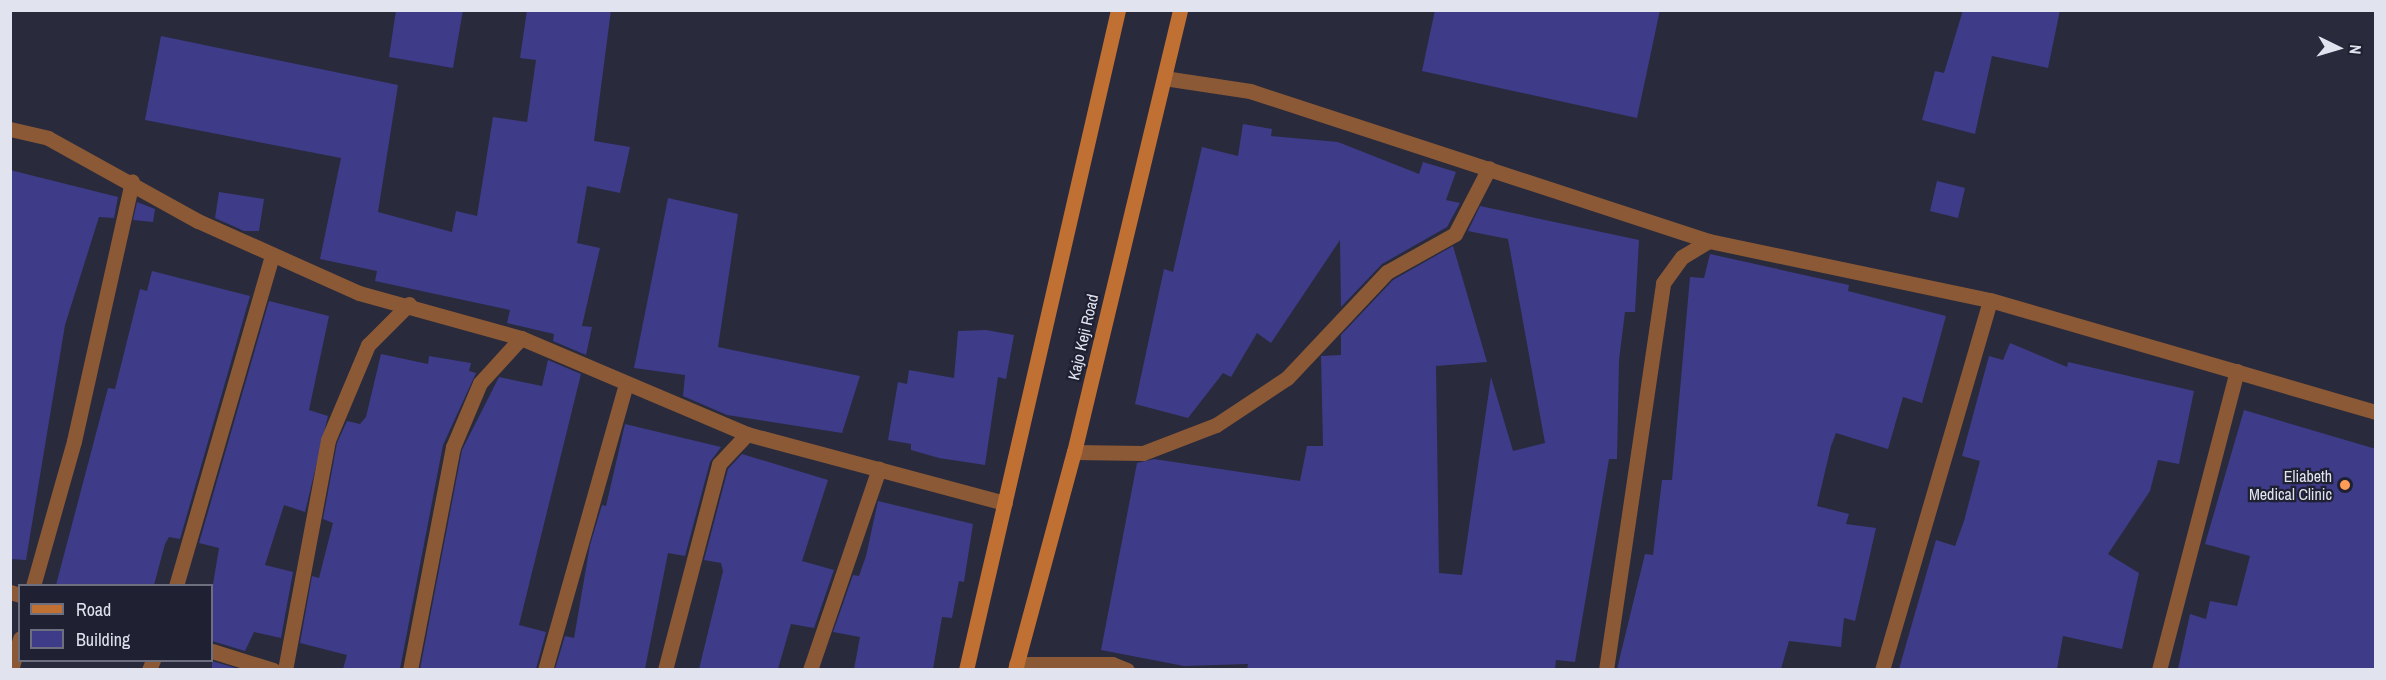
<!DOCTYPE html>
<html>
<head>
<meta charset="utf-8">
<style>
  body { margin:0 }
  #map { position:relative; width:2386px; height:680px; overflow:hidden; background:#292a3c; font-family:"Archivo Narrow",sans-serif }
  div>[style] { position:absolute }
  .building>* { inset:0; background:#3e3b88 }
  .street>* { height:15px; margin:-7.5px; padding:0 7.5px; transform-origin:7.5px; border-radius:7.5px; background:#8b5935 }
  .secondary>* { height:15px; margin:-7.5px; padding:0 7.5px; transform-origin:7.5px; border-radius:7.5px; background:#c07033 }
  .dots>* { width:16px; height:16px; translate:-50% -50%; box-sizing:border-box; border:3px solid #1f2032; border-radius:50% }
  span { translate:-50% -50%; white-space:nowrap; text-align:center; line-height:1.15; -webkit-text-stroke:4.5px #1f2032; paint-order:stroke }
  .street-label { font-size:16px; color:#e1e3ef }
  .poi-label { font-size:16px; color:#e1e3ef }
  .right { translate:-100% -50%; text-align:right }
  .frame { position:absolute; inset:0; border:12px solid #e1e3ef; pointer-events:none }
  .legend { position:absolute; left:18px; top:584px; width:195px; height:78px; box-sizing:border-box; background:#1f2032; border:2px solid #6d6e7e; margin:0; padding:8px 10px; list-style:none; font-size:18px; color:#e1e3ef }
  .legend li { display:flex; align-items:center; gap:12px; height:30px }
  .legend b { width:30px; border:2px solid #6d6e7e }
  .north { position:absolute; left:2308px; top:18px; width:60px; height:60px; -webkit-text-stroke:4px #1f2032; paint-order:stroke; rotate:95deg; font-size:16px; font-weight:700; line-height:24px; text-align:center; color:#e1e3ef }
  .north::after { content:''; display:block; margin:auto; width:21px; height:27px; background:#e1e3ef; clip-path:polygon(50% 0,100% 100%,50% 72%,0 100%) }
</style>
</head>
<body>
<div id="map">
  <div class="building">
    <i style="clip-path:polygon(396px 10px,463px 10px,453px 68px,389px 57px)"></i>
    <i style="clip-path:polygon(527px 10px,611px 10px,594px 141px,630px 147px,620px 193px,587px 186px,577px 243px,600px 248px,582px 326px,592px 327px,586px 355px,553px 341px,554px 334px,507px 323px,510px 310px,375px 281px,377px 271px,320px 259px,341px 158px,145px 120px,161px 36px,398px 85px,378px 212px,452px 232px,456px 211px,477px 216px,493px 117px,527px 122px,536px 60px,520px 58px)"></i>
    <i style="clip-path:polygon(1435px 10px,1660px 10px,1637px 118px,1422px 71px)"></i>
    <i style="clip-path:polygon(1963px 10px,2060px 10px,2048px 68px,1992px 56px,1975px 134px,1922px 120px,1935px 71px,1944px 73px)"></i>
    <i style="clip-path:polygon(1243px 124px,1272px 129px,1271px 136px,1338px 142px,1419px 174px,1423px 162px,1456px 172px,1446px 200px,1460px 203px,1447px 227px,1382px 264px,1341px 307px,1340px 240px,1271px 343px,1257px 333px,1231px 377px,1223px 373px,1188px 418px,1135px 404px,1164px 269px,1173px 272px,1202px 147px,1238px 156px)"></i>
    <i style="clip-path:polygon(10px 170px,118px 197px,114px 218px,99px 217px,65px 325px,26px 560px,10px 559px)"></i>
    <i style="clip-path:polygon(1937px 181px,1965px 188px,1958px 218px,1930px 211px)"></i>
    <i style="clip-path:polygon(219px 192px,264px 199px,259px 231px,244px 231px,215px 218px)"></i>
    <i style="clip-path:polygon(668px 198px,738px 214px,718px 347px,860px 376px,842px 433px,727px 415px,683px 396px,685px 375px,634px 368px)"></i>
    <i style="clip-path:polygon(137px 202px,155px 209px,153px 222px,133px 220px)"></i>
    <i style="clip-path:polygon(1480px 206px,1639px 240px,1635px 312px,1625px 312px,1619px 360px,1617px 459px,1609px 459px,1575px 662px,1556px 660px,1555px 669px,1247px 669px,1248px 664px,1184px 666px,1101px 650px,1137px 463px,1154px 459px,1300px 481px,1307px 446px,1323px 446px,1321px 356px,1341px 355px,1341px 335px,1393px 280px,1453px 246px,1487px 362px,1436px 366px,1439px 573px,1462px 575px,1491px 377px,1513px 451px,1545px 443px,1508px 239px,1468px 231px)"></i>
    <i style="clip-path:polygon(1710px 254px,1849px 285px,1848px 291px,1946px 316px,1922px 403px,1903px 397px,1888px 449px,1836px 433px,1831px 446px,1817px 506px,1849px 514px,1846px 524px,1876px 528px,1855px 621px,1844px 618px,1841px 647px,1789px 641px,1781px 669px,1617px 669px,1645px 554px,1653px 555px,1662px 480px,1672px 480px,1690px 277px,1704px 278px)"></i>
    <i style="clip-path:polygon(152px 271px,250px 296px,180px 539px,169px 537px,165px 544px,154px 585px,56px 585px,108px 388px,115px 389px,140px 289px,147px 291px)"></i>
    <i style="clip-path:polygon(269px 301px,329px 316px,309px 410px,328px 416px,305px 512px,284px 505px,265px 565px,293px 572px,281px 638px,254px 632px,245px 651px,212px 641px,212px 590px,219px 548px,199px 543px)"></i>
    <i style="clip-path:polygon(986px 330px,1014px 335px,1006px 379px,998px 377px,985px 465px,939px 458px,911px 450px,911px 444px,888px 440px,898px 382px,907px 384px,909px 370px,954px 378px,958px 331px)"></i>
    <i style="clip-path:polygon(2010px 343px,2067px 367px,2068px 362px,2194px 391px,2179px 464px,2158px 460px,2150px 491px,2108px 554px,2139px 573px,2122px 649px,2063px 636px,2057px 669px,1899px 669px,1936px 540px,1955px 546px,1964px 521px,1980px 461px,1962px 456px,1989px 356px,2003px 360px)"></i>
    <i style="clip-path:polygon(381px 354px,428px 364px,429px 356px,471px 363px,469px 371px,476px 373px,443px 445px,400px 669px,343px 669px,347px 655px,300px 643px,312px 576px,319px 578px,333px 523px,323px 519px,337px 443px,347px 421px,360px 424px,366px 417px)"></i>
    <i style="clip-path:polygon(548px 360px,581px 374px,519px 625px,546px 632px,536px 669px,420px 669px,462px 450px,499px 377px,542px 386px)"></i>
    <i style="clip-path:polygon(2244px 410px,2376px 449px,2376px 669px,2178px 669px,2190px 614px,2206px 619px,2210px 601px,2237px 606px,2250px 556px,2205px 544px)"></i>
    <i style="clip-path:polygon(625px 424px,721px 447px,710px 462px,685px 556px,668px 553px,645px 669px,555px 669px,565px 636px,574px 638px,590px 545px,602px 505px,606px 506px)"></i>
    <i style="clip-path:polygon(742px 454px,828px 480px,802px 561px,834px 570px,814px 628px,791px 624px,778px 669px,699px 669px,723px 571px,721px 563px,704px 560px,728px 469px)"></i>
    <i style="clip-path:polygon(878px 501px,973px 524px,964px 582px,959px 581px,952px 618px,942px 617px,933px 669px,854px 669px,860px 637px,833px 632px,853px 575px,859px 576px,866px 556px)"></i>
    <i style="clip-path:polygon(212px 661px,239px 669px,212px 669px)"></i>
  </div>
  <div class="street">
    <i style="left:1164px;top:78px;width:87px;rotate:8.6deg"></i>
    <i style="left:1250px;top:91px;width:483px;rotate:18.1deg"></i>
    <i style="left:1709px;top:241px;width:287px;rotate:11.9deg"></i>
    <i style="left:1990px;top:300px;width:402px;rotate:16.2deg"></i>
    <i style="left:10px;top:129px;width:39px;rotate:13deg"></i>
    <i style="left:48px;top:138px;width:171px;rotate:29deg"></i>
    <i style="left:198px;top:221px;width:176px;rotate:24.1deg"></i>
    <i style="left:359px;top:293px;width:168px;rotate:15.5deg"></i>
    <i style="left:521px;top:338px;width:246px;rotate:23deg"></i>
    <i style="left:747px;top:434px;width:267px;rotate:15deg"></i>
    <i style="left:1074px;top:452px;width:69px;rotate:0.8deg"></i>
    <i style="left:1143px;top:453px;width:78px;rotate:-21deg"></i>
    <i style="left:1216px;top:425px;width:85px;rotate:-33.5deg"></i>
    <i style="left:1287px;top:378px;width:146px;rotate:-46.7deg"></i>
    <i style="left:1387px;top:272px;width:78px;rotate:-29.2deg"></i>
    <i style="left:1455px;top:234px;width:74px;rotate:-62.7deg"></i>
    <i style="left:33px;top:586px;width:151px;rotate:-74.2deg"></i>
    <i style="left:74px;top:441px;width:266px;rotate:-77.4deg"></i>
    <i style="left:176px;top:586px;width:345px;rotate:-73.8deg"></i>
    <i style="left:10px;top:592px;width:10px;rotate:17deg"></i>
    <i style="left:212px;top:651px;width:64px;rotate:17.3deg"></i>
    <i style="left:1016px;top:664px;width:96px"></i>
    <i style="left:1112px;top:664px;width:16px;rotate:22deg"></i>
    <i style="left:11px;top:670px;width:33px;rotate:-74deg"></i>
    <i style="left:149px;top:670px;width:11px;rotate:-68deg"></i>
    <i style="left:285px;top:670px;width:234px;rotate:-79.4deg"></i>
    <i style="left:328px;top:440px;width:103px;rotate:-67.2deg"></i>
    <i style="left:368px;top:345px;width:58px;rotate:-45deg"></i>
    <i style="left:410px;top:670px;width:227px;rotate:-79.1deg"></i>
    <i style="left:453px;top:447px;width:69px;rotate:-67.1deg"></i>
    <i style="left:480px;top:383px;width:61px;rotate:-47.7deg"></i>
    <i style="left:545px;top:670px;width:298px;rotate:-74.2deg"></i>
    <i style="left:665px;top:670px;width:213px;rotate:-75.3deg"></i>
    <i style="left:719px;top:464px;width:41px;rotate:-47deg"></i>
    <i style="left:810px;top:670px;width:213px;rotate:-71.1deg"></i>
    <i style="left:1606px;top:670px;width:391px;rotate:-81.6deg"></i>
    <i style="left:1663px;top:283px;width:32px;rotate:-54deg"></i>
    <i style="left:1682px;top:257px;width:31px;rotate:-31deg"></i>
    <i style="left:1882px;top:670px;width:385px;rotate:-73.7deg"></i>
    <i style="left:2159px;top:670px;width:309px;rotate:-75.4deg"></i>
  </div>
  <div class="secondary">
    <i style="left:966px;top:670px;width:677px;rotate:-77.03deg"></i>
    <i style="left:1015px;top:670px;width:226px;rotate:-74.9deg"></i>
    <i style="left:1074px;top:452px;width:455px;rotate:-76.5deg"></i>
  </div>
  <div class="dots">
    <i style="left:2345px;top:485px;background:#fd9c56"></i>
  </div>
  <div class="street-label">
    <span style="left:1083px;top:337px;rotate:-77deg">Kajo Keji Road</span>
  </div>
  <div class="poi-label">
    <span class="right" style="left:2332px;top:485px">Eliabeth<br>Medical Clinic</span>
  </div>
  <div class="frame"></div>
  <ul class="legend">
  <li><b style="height:8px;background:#c07033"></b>Road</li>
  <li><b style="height:16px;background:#3e3b88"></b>Building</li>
  </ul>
  <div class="north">N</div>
</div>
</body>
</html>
